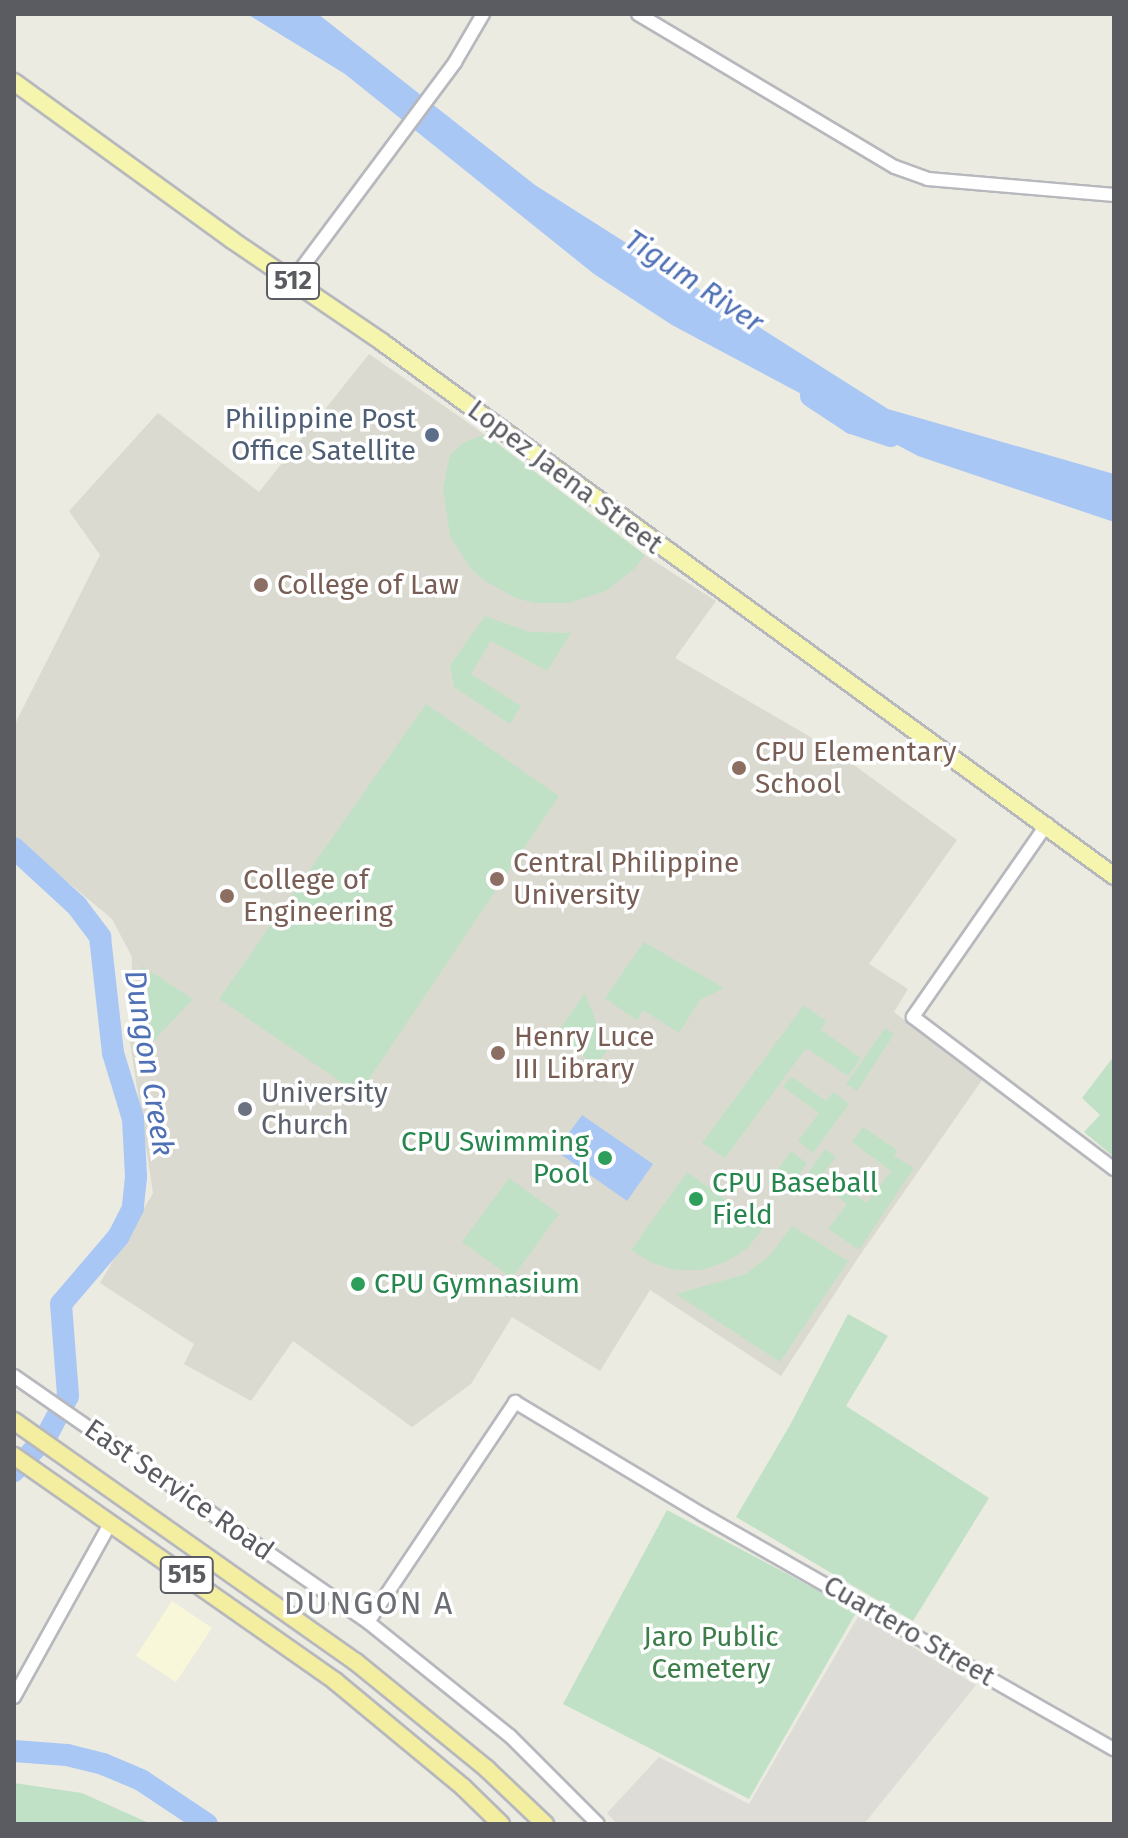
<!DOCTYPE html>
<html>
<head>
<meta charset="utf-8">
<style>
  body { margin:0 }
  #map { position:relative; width:1128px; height:1838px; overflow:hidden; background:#ebebe2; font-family:"Fira Sans",sans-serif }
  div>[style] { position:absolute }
  .commercial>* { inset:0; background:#f9f7d9 }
  .industrial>* { inset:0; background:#dddcd6 }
  .education>* { inset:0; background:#dbdad0 }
  .green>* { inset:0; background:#c1e1c6 }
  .water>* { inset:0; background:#a9c7f5 }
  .river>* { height:22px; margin:-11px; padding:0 11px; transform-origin:11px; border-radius:11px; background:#a9c7f5 }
  .roads { filter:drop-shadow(2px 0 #b7b8bd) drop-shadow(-2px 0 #b7b8bd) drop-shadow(0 2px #b7b8bd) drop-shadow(0 -2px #b7b8bd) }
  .tertiary>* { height:12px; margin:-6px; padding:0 6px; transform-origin:6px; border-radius:6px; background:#fff }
  .primary>* { height:16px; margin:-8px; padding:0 8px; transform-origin:8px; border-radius:8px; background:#f5f5ad }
  .trunk>* { height:16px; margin:-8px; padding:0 8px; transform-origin:8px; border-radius:8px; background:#f3eea0 }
  .dots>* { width:22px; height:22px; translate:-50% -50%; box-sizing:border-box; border:4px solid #fff; border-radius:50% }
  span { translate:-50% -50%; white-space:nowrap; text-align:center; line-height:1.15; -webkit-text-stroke:7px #fff; paint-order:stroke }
  .shield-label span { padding:2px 6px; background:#fff; border:2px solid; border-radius:6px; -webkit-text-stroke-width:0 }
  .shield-label { font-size:26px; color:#5a5c61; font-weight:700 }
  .service-label { font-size:28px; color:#4e5e75 }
  .right { translate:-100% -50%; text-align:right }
  .street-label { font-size:28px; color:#5a5c61 }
  .education-label { font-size:28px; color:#785e54 }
  .left { translate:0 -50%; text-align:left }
  .worship-label { font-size:28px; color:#5b616d }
  .leisure-label { font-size:28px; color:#27864d }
  .park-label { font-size:28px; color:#3d7d4a }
  .water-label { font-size:30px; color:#4f70b5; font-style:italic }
  .quarter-label { font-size:32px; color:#6b6e73; letter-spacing:2px }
  .frame { position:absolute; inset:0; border:16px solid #5a5c61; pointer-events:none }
</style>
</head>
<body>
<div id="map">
  <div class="commercial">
    <i style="clip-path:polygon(172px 1601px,212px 1628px,176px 1682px,136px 1656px)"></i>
  </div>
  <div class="industrial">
    <i style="clip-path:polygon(859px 1615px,976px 1685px,864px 1824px,617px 1824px,607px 1813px,659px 1757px,749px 1804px)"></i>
  </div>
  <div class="education">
    <i style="clip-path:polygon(369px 354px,473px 426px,645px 555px,716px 601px,675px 658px,836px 752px,957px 840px,869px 964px,908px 989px,894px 1012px,982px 1080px,858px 1258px,781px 1376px,650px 1290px,600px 1371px,512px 1317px,471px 1384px,412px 1427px,293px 1341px,251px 1401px,184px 1364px,194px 1344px,100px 1283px,153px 1193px,130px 1042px,132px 957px,112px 919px,14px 837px,14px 726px,100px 555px,69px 511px,158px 413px,259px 492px)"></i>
  </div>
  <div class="green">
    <i style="clip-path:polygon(485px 434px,645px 555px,634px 569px,606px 591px,569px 603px,534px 603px,516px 598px,483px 580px,469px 566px,450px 536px,443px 488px,450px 455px,463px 443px)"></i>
    <i style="clip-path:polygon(485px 616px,530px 632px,571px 633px,547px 671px,491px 641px,471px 674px,521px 706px,510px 724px,454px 687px,450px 665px)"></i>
    <i style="clip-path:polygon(426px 704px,559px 796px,359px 1094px,219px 999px)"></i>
    <i style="clip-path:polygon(644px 942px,724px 988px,700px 1000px,679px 1033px,643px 1010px,637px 1021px,605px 998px)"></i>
    <i style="clip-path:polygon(142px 966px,193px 999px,145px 1050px,136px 1040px)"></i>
    <i style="clip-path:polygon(585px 993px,607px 1050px,588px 1077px,577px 1069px,585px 1057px,555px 1036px)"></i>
    <i style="clip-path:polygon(804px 1005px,826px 1021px,821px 1030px,861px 1058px,848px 1076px,806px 1048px,725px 1158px,702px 1143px)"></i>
    <i style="clip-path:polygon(885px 1028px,894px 1034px,857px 1091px,846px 1084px)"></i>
    <i style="clip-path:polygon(1114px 1056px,1114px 1157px,1084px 1132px,1100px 1115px,1082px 1098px)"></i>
    <i style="clip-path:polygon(791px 1076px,826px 1101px,833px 1092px,849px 1104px,813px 1153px,798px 1141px,819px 1113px,783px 1087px)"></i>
    <i style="clip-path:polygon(863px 1127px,897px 1150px,894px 1156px,914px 1168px,859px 1250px,828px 1229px,847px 1204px,821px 1184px,826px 1176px,867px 1203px,891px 1171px,852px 1142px)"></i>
    <i style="clip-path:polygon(825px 1149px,836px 1157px,810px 1190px,801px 1183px)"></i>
    <i style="clip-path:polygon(791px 1151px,807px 1163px,786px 1195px,768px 1182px)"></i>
    <i style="clip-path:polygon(687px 1172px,764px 1227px,748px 1248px,726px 1262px,701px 1270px,676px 1270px,652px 1263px,631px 1250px)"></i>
    <i style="clip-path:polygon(509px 1178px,559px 1214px,512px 1278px,462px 1242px)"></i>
    <i style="clip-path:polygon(792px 1226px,848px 1261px,780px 1362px,676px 1294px,746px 1274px,771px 1254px)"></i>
    <i style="clip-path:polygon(848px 1314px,888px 1336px,846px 1406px,989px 1498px,913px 1621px,736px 1517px,790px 1425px)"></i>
    <i style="clip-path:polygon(667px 1510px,857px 1611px,749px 1799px,563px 1704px)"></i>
    <i style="clip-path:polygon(14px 1783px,82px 1793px,151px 1824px,14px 1824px)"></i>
  </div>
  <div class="water">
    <i style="clip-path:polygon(247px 14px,318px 14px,535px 185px,888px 409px,1114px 474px,1114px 522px,918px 456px,672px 325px,594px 274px,345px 74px)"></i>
    <i style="clip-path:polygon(582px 1115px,653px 1164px,627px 1201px,556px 1151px)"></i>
  </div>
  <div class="river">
    <i style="left:811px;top:396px;width:49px;rotate:33.4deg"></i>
    <i style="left:852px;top:423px;width:41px;rotate:18.4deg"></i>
    <i style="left:14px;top:848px;width:86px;rotate:42.6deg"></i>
    <i style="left:77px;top:906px;width:39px;rotate:53deg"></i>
    <i style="left:100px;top:937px;width:117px;rotate:83.6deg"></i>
    <i style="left:113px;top:1053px;width:69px;rotate:73.1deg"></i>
    <i style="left:133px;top:1119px;width:58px;rotate:87deg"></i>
    <i style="left:136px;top:1177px;width:31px;rotate:96deg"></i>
    <i style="left:133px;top:1208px;width:31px;rotate:117deg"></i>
    <i style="left:119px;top:1236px;width:89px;rotate:130.5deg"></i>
    <i style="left:61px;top:1304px;width:92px;rotate:85.6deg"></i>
    <i style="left:68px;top:1396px;width:47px;rotate:118.2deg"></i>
    <i style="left:46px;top:1437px;width:47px;rotate:133.3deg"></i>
    <i style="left:14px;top:1751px;width:53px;rotate:4.3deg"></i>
    <i style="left:67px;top:1755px;width:37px;rotate:14deg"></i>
    <i style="left:103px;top:1764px;width:41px;rotate:22.8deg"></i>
    <i style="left:141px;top:1780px;width:79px;rotate:33.7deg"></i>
  </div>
  <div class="roads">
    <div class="tertiary">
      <i style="left:638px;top:14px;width:299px;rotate:30.8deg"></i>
      <i style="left:895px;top:167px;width:35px;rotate:20deg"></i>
      <i style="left:928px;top:179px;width:187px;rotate:4.9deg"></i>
      <i style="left:292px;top:281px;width:273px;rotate:-53.3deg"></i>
      <i style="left:455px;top:62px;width:56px;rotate:-59.7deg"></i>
      <i style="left:1047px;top:824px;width:235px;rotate:124.8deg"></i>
      <i style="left:913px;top:1017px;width:252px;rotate:37.1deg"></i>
      <i style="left:14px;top:1376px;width:431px;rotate:34.8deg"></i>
      <i style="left:368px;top:1622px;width:182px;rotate:38.8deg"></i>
      <i style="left:510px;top:1736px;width:124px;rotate:45deg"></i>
      <i style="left:368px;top:1622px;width:265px;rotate:-56.2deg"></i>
      <i style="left:515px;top:1402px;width:219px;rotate:31deg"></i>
      <i style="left:703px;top:1515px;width:473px;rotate:29.7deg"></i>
      <i style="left:14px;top:1697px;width:200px;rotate:-61deg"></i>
    </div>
    <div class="primary">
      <i style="left:14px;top:82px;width:269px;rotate:35.9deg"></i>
      <i style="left:232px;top:240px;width:181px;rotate:34.2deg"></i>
      <i style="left:382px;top:342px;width:906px;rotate:36.11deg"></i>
    </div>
    <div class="trunk">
      <i style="left:14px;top:1421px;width:418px;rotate:35.2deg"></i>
      <i style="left:356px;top:1662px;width:169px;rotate:39.2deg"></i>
      <i style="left:487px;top:1769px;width:80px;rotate:43.5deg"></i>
      <i style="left:14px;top:1456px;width:392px;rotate:35deg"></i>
      <i style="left:335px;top:1681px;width:166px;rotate:39.6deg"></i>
      <i style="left:463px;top:1787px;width:53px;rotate:44.2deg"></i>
    </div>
  </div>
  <div class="dots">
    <i style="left:432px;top:435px;background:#5c6f8a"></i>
    <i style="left:261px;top:585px;background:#8d6e63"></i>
    <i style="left:739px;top:768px;background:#8d6e63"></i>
    <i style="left:497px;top:879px;background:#8d6e63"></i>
    <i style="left:227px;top:896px;background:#8d6e63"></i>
    <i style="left:498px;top:1053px;background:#8d6e63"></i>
    <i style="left:245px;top:1109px;background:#6b7280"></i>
    <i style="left:605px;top:1158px;background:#2e9e5b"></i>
    <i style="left:696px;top:1199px;background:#2e9e5b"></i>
    <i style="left:358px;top:1284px;background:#2e9e5b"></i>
  </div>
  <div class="shield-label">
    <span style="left:293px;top:281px">512</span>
    <span style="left:187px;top:1575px">515</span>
  </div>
  <div class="service-label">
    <span class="right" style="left:416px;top:435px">Philippine Post<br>Office Satellite</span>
  </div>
  <div class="street-label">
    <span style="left:565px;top:477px;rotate:37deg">Lopez Jaena Street</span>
    <span style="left:179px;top:1490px;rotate:35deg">East Service Road</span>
    <span style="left:909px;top:1631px;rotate:30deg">Cuartero Street</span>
  </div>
  <div class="education-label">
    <span class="left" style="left:277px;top:585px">College of Law</span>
    <span class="left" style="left:755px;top:768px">CPU Elementary<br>School</span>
    <span class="left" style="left:513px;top:879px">Central Philippine<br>University</span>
    <span class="left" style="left:243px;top:896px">College of<br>Engineering</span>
    <span class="left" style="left:514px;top:1053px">Henry Luce<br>III Library</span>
  </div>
  <div class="worship-label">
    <span class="left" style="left:261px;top:1109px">University<br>Church</span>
  </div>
  <div class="leisure-label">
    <span class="right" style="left:589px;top:1158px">CPU Swimming<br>Pool</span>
    <span class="left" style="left:712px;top:1199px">CPU Baseball<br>Field</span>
    <span class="left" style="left:374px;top:1284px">CPU Gymnasium</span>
  </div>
  <div class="park-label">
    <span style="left:711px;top:1653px">Jaro Public<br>Cemetery</span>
  </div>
  <div class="water-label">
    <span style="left:694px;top:281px;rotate:34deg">Tigum River</span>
    <span style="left:149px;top:1063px;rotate:81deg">Dungon Creek</span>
  </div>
  <div class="quarter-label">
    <span style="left:369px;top:1603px">DUNGON A</span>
  </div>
  <div class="frame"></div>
</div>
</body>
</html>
